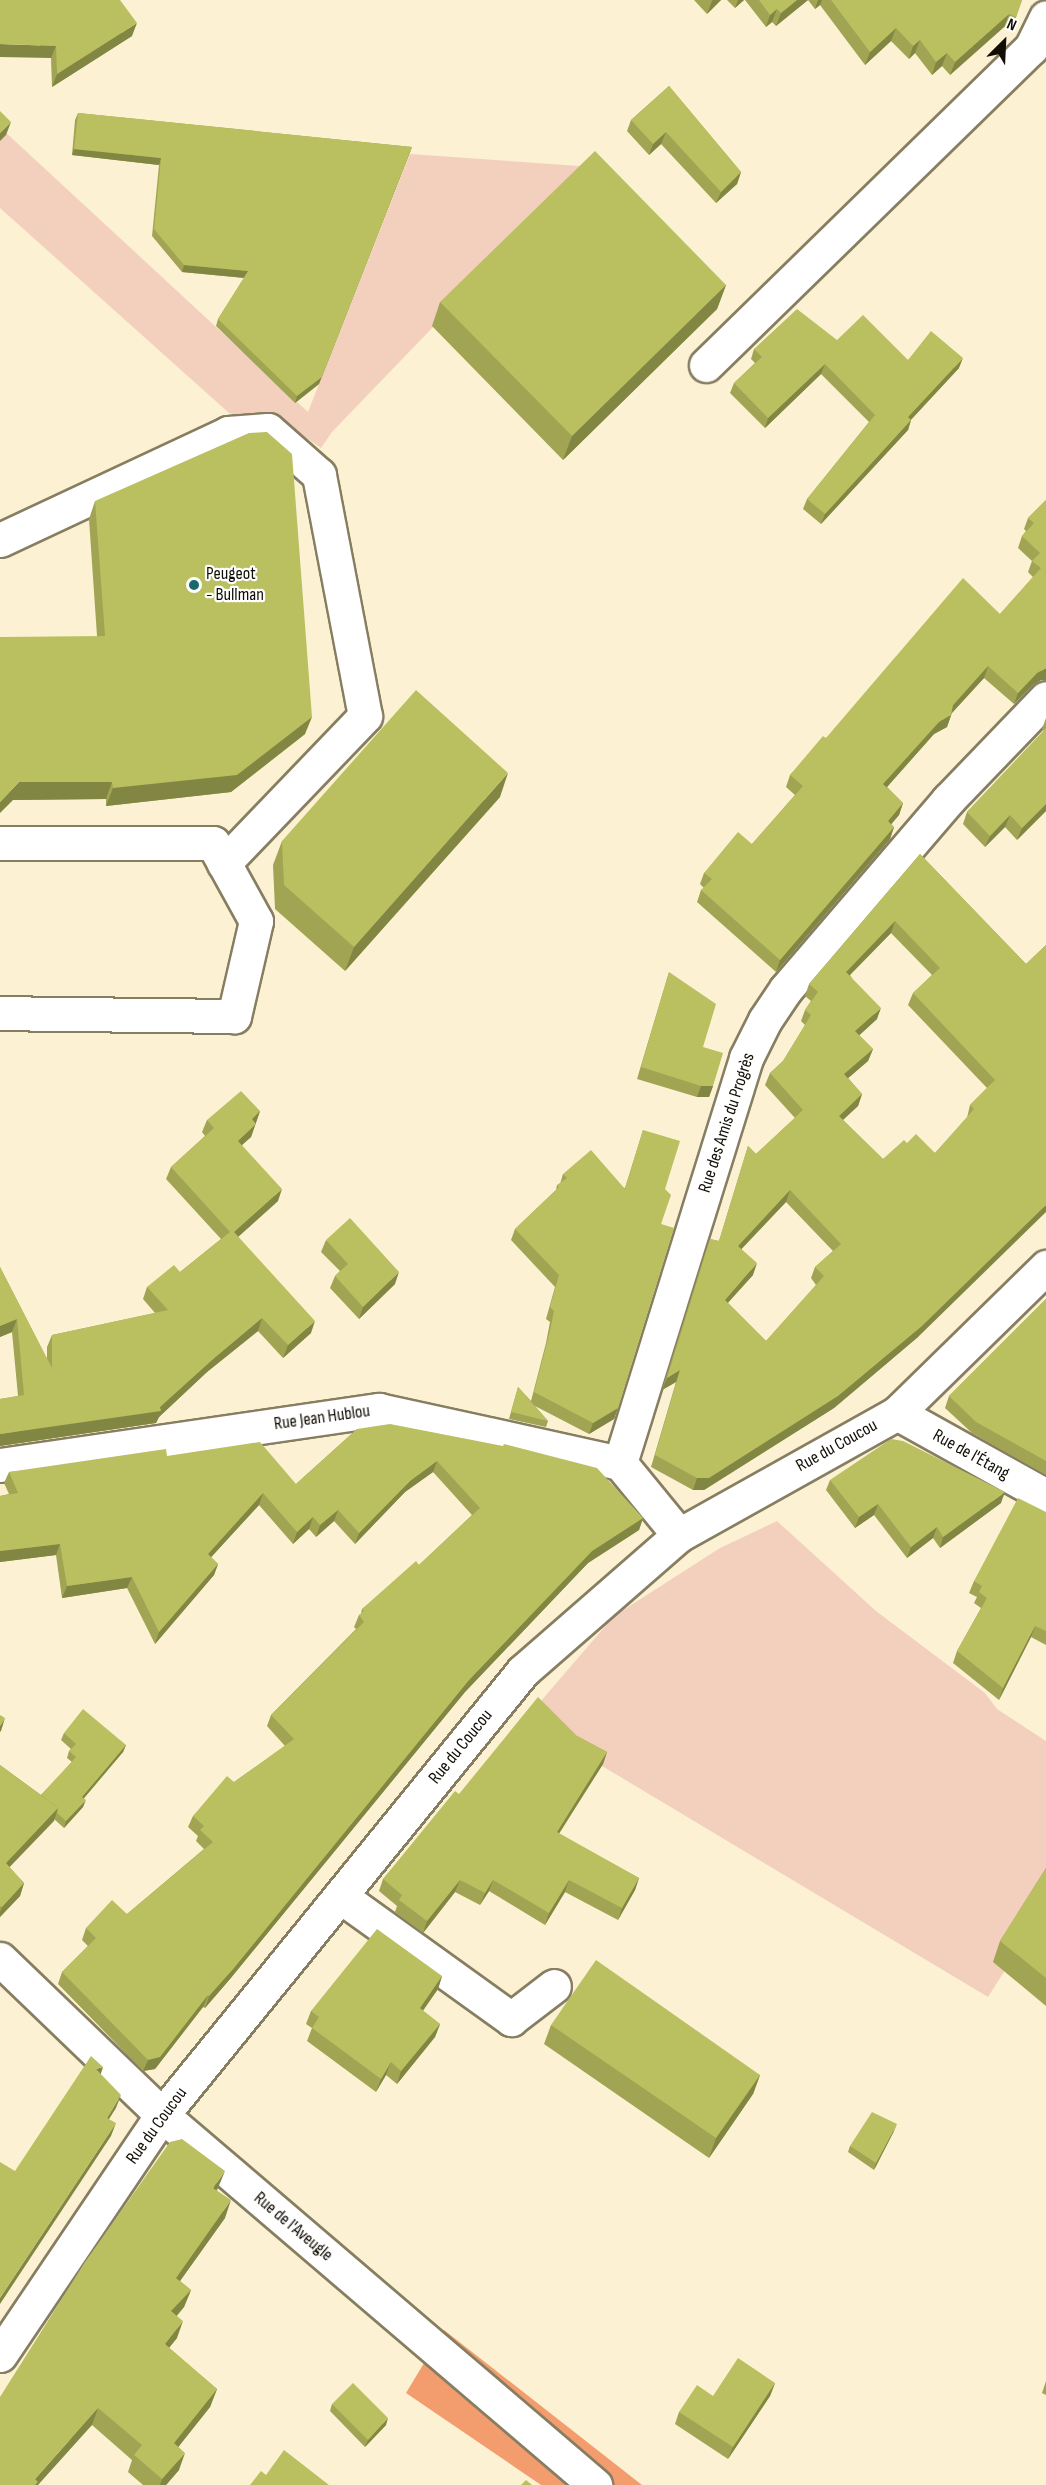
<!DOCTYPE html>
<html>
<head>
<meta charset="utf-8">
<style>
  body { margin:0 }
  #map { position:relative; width:1046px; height:2485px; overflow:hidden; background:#fcf2d3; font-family:"Sofia Sans Condensed",sans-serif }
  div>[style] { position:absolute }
  .green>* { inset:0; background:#f3d0be }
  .forest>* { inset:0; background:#f39d6f }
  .roads { filter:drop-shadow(2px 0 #877e62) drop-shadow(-2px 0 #877e62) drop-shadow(0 2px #877e62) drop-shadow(0 -2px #877e62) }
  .minor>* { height:33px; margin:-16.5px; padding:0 16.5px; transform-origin:16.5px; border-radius:16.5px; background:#fff }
  .wall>* { inset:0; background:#a0a453 }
  .shaded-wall>* { inset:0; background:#828643 }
  .building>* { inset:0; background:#babf60 }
  .dots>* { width:16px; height:16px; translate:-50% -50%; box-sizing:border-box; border:3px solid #fff; border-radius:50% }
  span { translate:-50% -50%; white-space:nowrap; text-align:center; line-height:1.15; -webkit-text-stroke:4.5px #fff; paint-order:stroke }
  .poi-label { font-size:18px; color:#120e05 }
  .left { translate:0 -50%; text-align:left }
  .street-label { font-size:18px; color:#120e05 }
  .north { position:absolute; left:974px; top:12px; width:60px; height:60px; -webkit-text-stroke:4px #fff; paint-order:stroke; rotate:24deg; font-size:16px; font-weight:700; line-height:24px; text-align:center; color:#120e05 }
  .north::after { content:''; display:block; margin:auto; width:21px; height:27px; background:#120e05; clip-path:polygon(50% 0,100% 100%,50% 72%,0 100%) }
</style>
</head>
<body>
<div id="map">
  <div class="green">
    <i style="clip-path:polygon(2px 129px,308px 412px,410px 154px,594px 167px,435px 325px,332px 432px,321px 448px,292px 428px,229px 413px,0 208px,0 131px)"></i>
    <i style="clip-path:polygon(777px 1521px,876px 1611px,985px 1693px,997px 1709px,1046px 1741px,1046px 1878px,1021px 1945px,988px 1997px,572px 1748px,534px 1709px,614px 1616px,720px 1548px)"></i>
  </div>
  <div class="forest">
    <i style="clip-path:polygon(444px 2330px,642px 2485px,541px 2485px,406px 2393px)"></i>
  </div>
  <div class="roads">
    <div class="minor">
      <i style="left:706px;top:365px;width:454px;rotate:-44.3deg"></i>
      <i style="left:1031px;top:48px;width:34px;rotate:-64deg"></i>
      <i style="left:0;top:540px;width:252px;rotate:-25.1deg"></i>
      <i style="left:228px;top:433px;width:40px;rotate:-4.3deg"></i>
      <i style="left:268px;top:430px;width:68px;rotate:41.4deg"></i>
      <i style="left:319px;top:475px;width:245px;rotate:79.2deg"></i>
      <i style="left:365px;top:716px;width:204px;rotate:133.8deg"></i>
      <i style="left:0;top:843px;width:213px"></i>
      <i style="left:213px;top:843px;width:89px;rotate:61.1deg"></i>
      <i style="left:256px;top:921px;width:98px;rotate:103deg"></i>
      <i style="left:234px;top:1016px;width:234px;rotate:-179.3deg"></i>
      <i style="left:897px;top:1413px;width:171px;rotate:29.1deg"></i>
      <i style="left:620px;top:1463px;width:424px;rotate:-72.7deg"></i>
      <i style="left:746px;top:1058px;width:42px;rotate:-63.4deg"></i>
      <i style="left:765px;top:1020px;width:37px;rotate:-56deg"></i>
      <i style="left:786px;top:989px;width:249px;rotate:-49.4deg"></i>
      <i style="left:948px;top:800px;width:141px;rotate:-46.1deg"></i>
      <i style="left:0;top:1465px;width:383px;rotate:-8.3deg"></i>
      <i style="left:379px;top:1410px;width:247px;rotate:12.4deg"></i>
      <i style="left:620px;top:1463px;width:93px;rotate:50.7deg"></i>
      <i style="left:340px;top:1896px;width:211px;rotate:35.7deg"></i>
      <i style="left:511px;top:2019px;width:54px;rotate:-37.5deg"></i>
      <i style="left:0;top:1959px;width:225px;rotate:43.9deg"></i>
      <i style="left:162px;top:2115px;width:570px;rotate:40.51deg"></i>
      <i style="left:0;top:2355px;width:290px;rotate:-56deg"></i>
      <i style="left:162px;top:2115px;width:572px;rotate:-50.89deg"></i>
      <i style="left:523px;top:1671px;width:207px;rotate:-41.1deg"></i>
      <i style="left:679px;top:1535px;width:250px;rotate:-29.2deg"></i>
      <i style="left:897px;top:1413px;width:209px;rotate:-44.4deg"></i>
    </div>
  </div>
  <div class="wall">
    <i style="clip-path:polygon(0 0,132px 36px,52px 87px,51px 58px)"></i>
    <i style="clip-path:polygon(694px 0,721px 0,707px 14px)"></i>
    <i style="clip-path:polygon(727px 0,744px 0,735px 8px)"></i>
    <i style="clip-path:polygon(745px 0,808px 0,776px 26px,772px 22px,766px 27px)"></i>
    <i style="clip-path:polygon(808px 0,1022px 0,1012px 29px,1004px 27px,950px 75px,942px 66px,932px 75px,915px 53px,909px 59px,891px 41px,865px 65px,820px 5px,815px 9px)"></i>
    <i style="clip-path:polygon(669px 86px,741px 172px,737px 184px,716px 203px,661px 144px,649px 155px,627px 131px,631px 120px)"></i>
    <i style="clip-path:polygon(78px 113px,412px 147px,319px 384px,295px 403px,216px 326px,218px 319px,244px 278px,182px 272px,152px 236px,159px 165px,72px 155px,75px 120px)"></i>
    <i style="clip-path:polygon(726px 285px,717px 309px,563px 460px,432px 326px,440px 302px)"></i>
    <i style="clip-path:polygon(837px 340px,908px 360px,959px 368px,911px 420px,908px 430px,821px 524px,803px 509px,807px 499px,869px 422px,821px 374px,765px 428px,730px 393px,734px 383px,755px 363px,751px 359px,754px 349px)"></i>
    <i style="clip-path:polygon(1046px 500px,1041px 680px,1033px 685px,1014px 704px,984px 678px,952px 713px,947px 727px,934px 734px,887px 787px,903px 803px,899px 815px,891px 824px,894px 827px,890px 839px,776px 972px,697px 902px,701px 890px,704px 888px,700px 884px,704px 873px,752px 844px,795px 795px,786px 787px,790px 775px,826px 738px,1000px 614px,1033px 577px,1028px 572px,1032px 561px,1018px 548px,1022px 536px,1026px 531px,1024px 529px,1028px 518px)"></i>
    <i style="clip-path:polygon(95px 501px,305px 734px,231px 792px,106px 806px,106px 799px,13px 800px,97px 636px,89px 519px)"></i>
    <i style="clip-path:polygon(1046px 718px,1046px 811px,1017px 840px,1005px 827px,985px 847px,963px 824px,967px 812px,1044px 731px,1042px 729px)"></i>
    <i style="clip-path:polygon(500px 797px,345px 971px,275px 909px,273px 865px,282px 841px)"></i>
    <i style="clip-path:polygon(evenodd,920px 854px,1026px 964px,1046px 945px,918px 1337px,834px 1408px,704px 1490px,693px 1490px,651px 1467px,676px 1382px,662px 1390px,706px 1250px,710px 1239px,719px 1241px,748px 1146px,756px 1154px,795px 1118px,765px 1085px,770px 1073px,783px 1061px,805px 1025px,801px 1021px,805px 1010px,811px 1001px,805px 996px,809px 984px,920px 854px,891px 933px,932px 975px,913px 993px,908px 1005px,987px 1088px,970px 1105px,967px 1118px,935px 1153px,907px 1143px,883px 1159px,843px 1120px,858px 1106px,862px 1094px,848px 1078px,868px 1061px,873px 1049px,859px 1035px,877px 1019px,850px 975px,891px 933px,920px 854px,786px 1202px,833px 1251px,815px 1267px,811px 1278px,816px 1285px,766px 1341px,728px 1303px,753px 1275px,741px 1249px,786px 1202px)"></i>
    <i style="clip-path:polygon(669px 972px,703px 1047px,713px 1086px,709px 1097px,697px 1097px,637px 1079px)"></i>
    <i style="clip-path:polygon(260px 1111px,251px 1137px,242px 1145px,278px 1201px,238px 1237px,311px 1333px,283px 1358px,258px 1331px,207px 1372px,159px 1417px,156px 1423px,0 1446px,0 1399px,18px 1396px,12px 1332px,0 1337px,0 1267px,47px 1359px,47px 1347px,52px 1335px,155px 1313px,143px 1299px,147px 1287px,180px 1272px,221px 1239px,166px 1179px,171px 1167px,205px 1136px,202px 1132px,207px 1120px)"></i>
    <i style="clip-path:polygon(643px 1130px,665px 1189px,661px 1224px,618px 1408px,614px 1419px,589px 1434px,535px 1406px,548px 1421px,546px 1427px,509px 1419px,518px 1387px,531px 1401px,546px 1343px,550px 1322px,546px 1319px,555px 1287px,511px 1240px,515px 1229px,556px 1190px,557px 1185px,560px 1184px,563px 1174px,625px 1188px)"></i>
    <i style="clip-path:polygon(326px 1240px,395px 1284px,359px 1319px,330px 1288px,335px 1276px,340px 1271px,321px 1252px)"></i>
    <i style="clip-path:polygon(1046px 1299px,1046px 1475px,972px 1433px,945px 1408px,949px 1396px)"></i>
    <i style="clip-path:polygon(357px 1429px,643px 1518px,639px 1530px,588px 1563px,465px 1692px,230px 1979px,205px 2008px,203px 2007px,155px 2069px,143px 2071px,58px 1984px,62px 1972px,88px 1946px,82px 1940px,86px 1928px,127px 1914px,204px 1849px,196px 1841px,198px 1836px,188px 1827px,193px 1816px,234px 1782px,285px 1746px,267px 1726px,271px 1715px,356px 1629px,354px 1627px,359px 1615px,361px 1614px,362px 1609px,419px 1565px,472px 1515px,433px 1472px,405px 1492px,355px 1544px,334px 1521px,316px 1537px,309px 1529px,293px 1544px,259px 1505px,211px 1557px,218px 1564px,214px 1575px,155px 1644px,127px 1588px,62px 1598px,56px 1555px,0 1562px,0 1496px,9px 1494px,4px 1483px,9px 1472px,167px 1456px,296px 1484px)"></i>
    <i style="clip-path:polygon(830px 1480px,1001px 1503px,940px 1548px,933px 1538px,907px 1558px,874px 1515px,855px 1528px,826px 1490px)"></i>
    <i style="clip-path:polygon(1046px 1512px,1046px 1645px,1031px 1637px,999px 1700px,953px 1663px,957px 1651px,981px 1608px,974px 1603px,977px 1597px,969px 1593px,974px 1581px)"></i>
    <i style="clip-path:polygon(64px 1733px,126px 1745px,123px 1752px,84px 1798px,83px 1807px,64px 1828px,54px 1819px,9px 1867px,24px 1883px,20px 1896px,0 1917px,0 1765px,41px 1795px,72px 1762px,67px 1758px,69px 1751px,71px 1749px,61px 1740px)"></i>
    <i style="clip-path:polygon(577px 1736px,607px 1752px,603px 1764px,559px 1834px,639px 1878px,635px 1890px,618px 1920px,565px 1892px,545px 1925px,489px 1891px,480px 1905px,455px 1892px,423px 1933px,395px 1912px,397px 1906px,379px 1891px,383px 1879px,459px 1794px)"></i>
    <i style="clip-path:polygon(1046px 1868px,1046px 2006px,993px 1962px,1000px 1941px)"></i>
    <i style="clip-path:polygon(442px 1976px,438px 1989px,423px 2011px,440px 2024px,435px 2037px,397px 2084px,386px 2075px,376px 2092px,307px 2041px,312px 2028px,306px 2024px,311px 2011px)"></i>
    <i style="clip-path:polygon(551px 2025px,760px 2075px,753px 2094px,709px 2158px,544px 2044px)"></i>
    <i style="clip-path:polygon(894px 2131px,874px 2170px,848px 2152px,850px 2146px)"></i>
    <i style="clip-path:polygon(218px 2188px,217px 2190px,225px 2218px,180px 2281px,191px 2290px,184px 2307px,177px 2316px,177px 2338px,169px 2348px,217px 2389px,210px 2407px,178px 2447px,179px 2470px,166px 2485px,143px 2485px,128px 2472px,132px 2460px,92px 2425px,0 2485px)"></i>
    <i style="clip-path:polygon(1046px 2381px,1046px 2395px,1042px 2393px)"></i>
    <i style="clip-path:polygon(775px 2383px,770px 2396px,728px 2459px,675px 2424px,679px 2412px,713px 2396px)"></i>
    <i style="clip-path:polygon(332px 2404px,386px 2425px,365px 2447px,330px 2411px)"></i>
  </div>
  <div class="shaded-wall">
    <i style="clip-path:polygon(713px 0,721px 0,707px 14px,712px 1px)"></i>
    <i style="clip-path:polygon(738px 0,744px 0,735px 8px)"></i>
    <i style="clip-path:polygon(797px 0,808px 0,776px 26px,781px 13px)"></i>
    <i style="clip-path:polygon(818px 0,822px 0,820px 5px,815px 9px)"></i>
    <i style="clip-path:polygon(777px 9px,772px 22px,766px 27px,770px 15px)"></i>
    <i style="clip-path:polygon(1009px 14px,1004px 27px,950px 75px,955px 62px)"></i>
    <i style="clip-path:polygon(137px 23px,132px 36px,52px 87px,57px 74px)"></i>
    <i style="clip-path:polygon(896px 28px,891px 41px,865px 65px,870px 52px)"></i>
    <i style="clip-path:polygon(920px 40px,915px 53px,909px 59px,913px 46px)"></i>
    <i style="clip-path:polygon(0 44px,56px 46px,51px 58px,0 57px)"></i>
    <i style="clip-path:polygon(947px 53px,942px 66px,932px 75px,936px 62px)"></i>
    <i style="clip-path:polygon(11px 122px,6px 135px,0 141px,0 133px)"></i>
    <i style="clip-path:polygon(666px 132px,661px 144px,649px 155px,653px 144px)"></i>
    <i style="clip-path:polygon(412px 147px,319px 384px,295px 403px,297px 396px)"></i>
    <i style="clip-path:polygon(74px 149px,161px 158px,159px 165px,72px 155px)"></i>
    <i style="clip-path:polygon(741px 172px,737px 184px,716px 203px,721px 192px)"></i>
    <i style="clip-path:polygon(184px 265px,248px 271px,246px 278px,182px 272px)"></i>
    <i style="clip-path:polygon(726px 285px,717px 309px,563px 460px,572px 436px)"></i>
    <i style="clip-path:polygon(963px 358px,959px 368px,904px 427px,908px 417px)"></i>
    <i style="clip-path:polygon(825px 364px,821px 374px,765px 428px,768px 418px)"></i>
    <i style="clip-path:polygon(911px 420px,908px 430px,821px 524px,825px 514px)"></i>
    <i style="clip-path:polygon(988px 666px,984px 678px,949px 716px,951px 715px,947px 727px,934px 734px,879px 796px,883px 784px)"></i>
    <i style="clip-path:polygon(1046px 668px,1046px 680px,1041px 680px,1033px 685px,1014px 704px,1018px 693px,1037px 673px)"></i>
    <i style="clip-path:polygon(312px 717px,305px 734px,231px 792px,106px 806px,113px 788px)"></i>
    <i style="clip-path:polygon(508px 773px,500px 797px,345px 971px,354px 947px)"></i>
    <i style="clip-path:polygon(19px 782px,112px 782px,106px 799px,13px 800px,0 813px,0 802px)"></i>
    <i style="clip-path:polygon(903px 803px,899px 815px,884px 833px,888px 821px)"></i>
    <i style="clip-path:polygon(1046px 804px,1046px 811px,1017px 840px,1022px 828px)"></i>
    <i style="clip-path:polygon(1010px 815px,1005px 827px,985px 847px,990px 836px)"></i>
    <i style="clip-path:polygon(894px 827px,890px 839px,776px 972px,780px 960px)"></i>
    <i style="clip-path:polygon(895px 921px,891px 933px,842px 983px,846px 972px)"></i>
    <i style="clip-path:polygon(881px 1008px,877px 1019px,851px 1043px,855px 1031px)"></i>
    <i style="clip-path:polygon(873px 1049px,868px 1061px,839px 1086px,844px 1074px)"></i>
    <i style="clip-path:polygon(701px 1086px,713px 1086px,709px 1097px,697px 1097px)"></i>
    <i style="clip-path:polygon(862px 1094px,858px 1106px,834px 1128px,839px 1116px)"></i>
    <i style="clip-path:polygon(260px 1111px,251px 1137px,233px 1153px,238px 1141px,252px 1119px)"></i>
    <i style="clip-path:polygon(282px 1189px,278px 1201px,229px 1245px,234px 1232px)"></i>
    <i style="clip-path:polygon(790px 1190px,786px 1202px,734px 1257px,738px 1246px)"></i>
    <i style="clip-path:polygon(1046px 1205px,1046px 1212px,918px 1337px,834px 1408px,704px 1490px,693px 1490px,697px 1478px)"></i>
    <i style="clip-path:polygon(757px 1263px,753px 1275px,720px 1311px,725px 1300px)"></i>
    <i style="clip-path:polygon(399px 1272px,395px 1284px,359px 1319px,363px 1307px)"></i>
    <i style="clip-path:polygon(262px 1318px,258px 1331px,207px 1372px,159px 1417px,156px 1423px,0 1446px,0 1434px,2px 1434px,160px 1407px,212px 1360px)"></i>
    <i style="clip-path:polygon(17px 1319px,12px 1332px,0 1337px,0 1326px)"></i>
    <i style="clip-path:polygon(315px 1321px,311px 1333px,283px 1358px,288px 1345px)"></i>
    <i style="clip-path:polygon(680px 1370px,676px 1382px,662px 1390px,667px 1378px)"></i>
    <i style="clip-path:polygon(618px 1408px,614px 1419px,589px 1434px,593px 1423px)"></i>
    <i style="clip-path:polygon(437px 1461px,433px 1472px,405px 1492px,355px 1544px,359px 1533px,410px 1481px)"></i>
    <i style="clip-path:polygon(1005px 1492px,1001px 1503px,940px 1548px,943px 1537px)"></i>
    <i style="clip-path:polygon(263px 1493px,259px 1505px,204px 1565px,208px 1554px)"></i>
    <i style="clip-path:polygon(878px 1504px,874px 1515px,855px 1528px,859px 1517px)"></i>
    <i style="clip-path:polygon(338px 1510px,334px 1521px,316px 1537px,320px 1525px)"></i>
    <i style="clip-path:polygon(313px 1517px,309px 1529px,293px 1544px,297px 1532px)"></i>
    <i style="clip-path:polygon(643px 1518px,639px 1530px,588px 1563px,465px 1692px,230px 1979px,205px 2008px,209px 1996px,469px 1680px,592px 1551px)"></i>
    <i style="clip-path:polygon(937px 1527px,933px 1538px,907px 1558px,911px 1547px)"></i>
    <i style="clip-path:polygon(60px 1544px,56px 1555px,0 1562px,0 1551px)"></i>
    <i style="clip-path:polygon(218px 1564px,214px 1575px,155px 1644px,159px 1632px)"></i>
    <i style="clip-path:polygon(132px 1577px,127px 1588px,62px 1598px,67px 1586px)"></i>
    <i style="clip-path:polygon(1035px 1626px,1031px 1637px,999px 1700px,1003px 1688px)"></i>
    <i style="clip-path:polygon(5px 1718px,1px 1731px,0 1732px,0 1726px)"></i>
    <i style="clip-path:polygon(126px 1745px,123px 1752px,79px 1804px,82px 1797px)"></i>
    <i style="clip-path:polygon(607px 1752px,603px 1764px,552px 1844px,557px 1832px)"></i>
    <i style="clip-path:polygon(86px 1800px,83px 1807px,64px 1828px,66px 1821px)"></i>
    <i style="clip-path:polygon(58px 1808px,54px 1821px,1px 1876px,6px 1863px)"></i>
    <i style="clip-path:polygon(639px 1878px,635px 1890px,618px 1920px,622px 1908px)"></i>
    <i style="clip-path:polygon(460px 1880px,455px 1892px,423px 1933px,427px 1921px)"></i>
    <i style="clip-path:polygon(493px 1880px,489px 1891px,480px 1905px,485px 1893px)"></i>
    <i style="clip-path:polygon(569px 1880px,565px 1892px,545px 1925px,549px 1913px)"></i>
    <i style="clip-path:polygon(24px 1883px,20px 1896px,0 1917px,0 1912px,2px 1907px)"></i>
    <i style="clip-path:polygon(442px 1976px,438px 1989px,415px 2021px,420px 2008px)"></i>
    <i style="clip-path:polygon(208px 1995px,203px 2007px,155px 2069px,143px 2071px,148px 2060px)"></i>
    <i style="clip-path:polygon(440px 2024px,435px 2037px,397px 2084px,401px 2071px)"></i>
    <i style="clip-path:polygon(391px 2062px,386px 2075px,376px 2092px,381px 2079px)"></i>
    <i style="clip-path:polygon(103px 2067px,99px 2080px,96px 2069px)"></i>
    <i style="clip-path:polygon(760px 2075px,753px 2094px,709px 2158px,716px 2138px)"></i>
    <i style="clip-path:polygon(121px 2095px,116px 2108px,102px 2130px,107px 2118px)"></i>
    <i style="clip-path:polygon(116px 2123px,111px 2136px,0 2304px,0 2298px)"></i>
    <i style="clip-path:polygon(897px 2124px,894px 2131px,874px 2170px,876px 2163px)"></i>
    <i style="clip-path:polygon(225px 2171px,218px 2188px,207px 2205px,213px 2188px)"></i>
    <i style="clip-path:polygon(231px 2200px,225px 2218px,170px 2295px,176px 2278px)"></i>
    <i style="clip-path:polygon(191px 2290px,184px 2307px,165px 2328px,171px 2311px)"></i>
    <i style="clip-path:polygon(183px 2321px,177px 2338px,158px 2361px,165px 2344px)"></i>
    <i style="clip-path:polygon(775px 2383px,770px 2396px,728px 2459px,733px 2447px)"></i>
    <i style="clip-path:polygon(217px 2389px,210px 2407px,168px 2460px,174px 2443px)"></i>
    <i style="clip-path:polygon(98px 2408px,92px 2425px,38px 2485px,32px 2485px,35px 2479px)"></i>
    <i style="clip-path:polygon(388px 2418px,386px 2425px,365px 2447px,368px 2440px)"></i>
    <i style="clip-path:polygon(185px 2453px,179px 2470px,166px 2485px,160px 2485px,162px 2479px)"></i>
  </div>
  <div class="building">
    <i style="clip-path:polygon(0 0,120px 0,137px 23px,57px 74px,56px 46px,0 44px)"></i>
    <i style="clip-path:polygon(759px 0,797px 0,781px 13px,777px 9px,770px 15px)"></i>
    <i style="clip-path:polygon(831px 0,1022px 0,1016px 17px,1009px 14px,955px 62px,947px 53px,936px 62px,920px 40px,913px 46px,896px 28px,870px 52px)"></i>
    <i style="clip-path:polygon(669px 86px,741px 172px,721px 192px,666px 132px,653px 144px,631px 120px)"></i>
    <i style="clip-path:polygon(0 111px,11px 122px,0 133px)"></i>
    <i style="clip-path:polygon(78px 113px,412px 147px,322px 377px,297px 396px,218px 319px,248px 271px,184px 265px,154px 229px,161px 158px,74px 149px)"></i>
    <i style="clip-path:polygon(595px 151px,726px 285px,572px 436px,440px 302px)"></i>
    <i style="clip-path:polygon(797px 309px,837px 340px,863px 315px,908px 360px,931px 331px,963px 358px,908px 417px,911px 420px,825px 514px,807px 499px,875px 415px,825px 364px,768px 418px,734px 383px,762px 357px,754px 349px)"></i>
    <i style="clip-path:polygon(267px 432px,292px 454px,312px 717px,237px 775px,113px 788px,112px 782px,19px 782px,0 802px,0 637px,105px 636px,95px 501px,249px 433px)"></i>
    <i style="clip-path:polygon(1046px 500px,1046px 668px,1037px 673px,1018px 693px,988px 666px,953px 705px,951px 715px,939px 722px,883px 784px,903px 803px,888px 821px,894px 827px,780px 960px,701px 890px,712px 879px,704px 873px,738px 832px,752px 844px,803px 786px,790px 775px,823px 736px,826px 738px,963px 578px,1000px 614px,1041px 568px,1032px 561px,1040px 553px,1022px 536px,1034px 523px,1028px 518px)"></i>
    <i style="clip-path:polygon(416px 690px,508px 773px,354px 947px,284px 885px,282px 841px)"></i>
    <i style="clip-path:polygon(1046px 728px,1046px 804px,1022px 828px,1010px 815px,990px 836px,967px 812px)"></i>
    <i style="clip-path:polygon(evenodd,920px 854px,1026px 964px,1046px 945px,1046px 1205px,922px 1326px,838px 1396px,709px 1478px,697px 1478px,655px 1455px,680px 1370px,667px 1378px,710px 1239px,719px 1241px,748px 1146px,756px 1154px,803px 1110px,770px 1073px,783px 1061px,811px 1015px,805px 1010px,818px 992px,809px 984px,920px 854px,895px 921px,940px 968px,913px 993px,995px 1080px,970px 1105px,974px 1109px,935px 1153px,916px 1134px,907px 1143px,904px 1140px,883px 1159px,839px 1116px,862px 1094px,844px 1074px,873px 1049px,855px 1031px,881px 1008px,846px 972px,895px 921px,920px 854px,790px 1190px,841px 1244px,815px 1267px,824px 1276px,766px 1341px,725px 1300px,757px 1263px,738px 1246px,790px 1190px)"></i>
    <i style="clip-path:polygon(669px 972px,716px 1004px,703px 1047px,723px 1053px,713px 1086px,701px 1086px,641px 1067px)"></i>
    <i style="clip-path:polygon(241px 1091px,260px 1111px,252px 1119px,256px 1124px,238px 1141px,282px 1189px,234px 1232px,315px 1321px,288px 1345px,262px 1318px,212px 1360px,160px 1407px,161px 1411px,0 1434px,0 1399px,24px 1395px,17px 1319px,0 1326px,0 1267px,52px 1368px,52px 1335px,168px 1310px,147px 1287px,174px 1265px,180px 1272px,230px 1232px,171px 1167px,214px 1128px,207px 1120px)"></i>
    <i style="clip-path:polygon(643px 1130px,680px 1141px,665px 1189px,671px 1195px,661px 1224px,674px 1228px,618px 1408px,593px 1423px,534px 1392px,550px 1331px,554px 1311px,550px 1307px,559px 1275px,515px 1229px,559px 1187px,557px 1185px,567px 1178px,563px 1174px,591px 1150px,625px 1189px)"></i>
    <i style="clip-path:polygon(350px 1218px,399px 1272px,363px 1307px,335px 1276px,348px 1264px,326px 1240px)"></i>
    <i style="clip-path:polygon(1046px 1299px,1046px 1461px,976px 1422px,949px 1396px)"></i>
    <i style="clip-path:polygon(518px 1387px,548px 1421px,511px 1412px)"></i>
    <i style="clip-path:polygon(390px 1424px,503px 1446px,504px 1444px,597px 1468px,643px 1518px,592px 1551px,469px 1680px,234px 1968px,209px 1996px,208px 1995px,160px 2057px,148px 2060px,62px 1972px,96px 1938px,86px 1928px,112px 1900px,127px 1914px,213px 1842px,200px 1830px,204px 1826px,193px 1816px,227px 1776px,234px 1782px,294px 1739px,271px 1715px,364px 1622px,359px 1615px,364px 1611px,362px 1609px,416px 1561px,419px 1565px,480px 1508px,437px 1461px,410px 1481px,359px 1533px,338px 1510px,320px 1525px,313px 1517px,297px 1532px,263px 1493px,208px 1554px,218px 1564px,159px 1632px,132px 1577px,67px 1586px,60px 1544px,0 1551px,0 1496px,18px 1493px,9px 1472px,166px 1449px,167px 1456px,260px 1442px,296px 1484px,357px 1429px)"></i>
    <i style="clip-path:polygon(891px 1439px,903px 1441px,1005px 1492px,943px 1537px,937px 1527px,911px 1547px,878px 1504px,859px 1517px,830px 1480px)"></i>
    <i style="clip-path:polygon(1018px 1498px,1046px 1512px,1046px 1631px,1035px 1626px,1003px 1688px,957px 1651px,987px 1598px,979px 1592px,982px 1586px,974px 1581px)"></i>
    <i style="clip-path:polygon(538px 1697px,577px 1736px,607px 1752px,557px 1832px,639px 1878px,622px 1908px,569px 1880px,549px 1913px,493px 1880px,485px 1893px,460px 1880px,427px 1921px,399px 1900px,402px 1895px,383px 1879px,455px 1791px,459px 1794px)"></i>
    <i style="clip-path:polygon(83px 1709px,126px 1745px,82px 1797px,86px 1800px,66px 1821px,57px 1813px,58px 1808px,41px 1795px,76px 1757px,69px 1751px,76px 1744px,64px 1733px)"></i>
    <i style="clip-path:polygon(0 1715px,5px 1718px,0 1726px)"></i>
    <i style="clip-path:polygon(0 1765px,58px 1808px,6px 1863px,24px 1883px,2px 1907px,0 1906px)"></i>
    <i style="clip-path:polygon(1046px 1868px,1046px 1978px,1000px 1941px)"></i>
    <i style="clip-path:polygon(377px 1929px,442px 1976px,420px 2008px,440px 2024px,401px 2071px,391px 2062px,381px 2079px,312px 2028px,319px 2017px,311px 2011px)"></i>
    <i style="clip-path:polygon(596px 1960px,760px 2075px,716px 2138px,551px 2025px)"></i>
    <i style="clip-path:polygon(91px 2056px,103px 2067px,96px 2069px,121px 2095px,107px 2118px,116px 2123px,0 2298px,0 2162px,15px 2171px)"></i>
    <i style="clip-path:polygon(872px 2112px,897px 2124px,876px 2163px,850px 2146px)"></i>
    <i style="clip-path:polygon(182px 2139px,225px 2171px,213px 2188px,231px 2200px,176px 2278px,191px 2290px,171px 2311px,183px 2321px,165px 2344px,217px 2389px,174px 2443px,185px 2453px,162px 2479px,134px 2455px,142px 2445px,98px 2408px,35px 2479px,38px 2482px,35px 2485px,0 2485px,0 2397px,85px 2262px,170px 2142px)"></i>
    <i style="clip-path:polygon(738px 2358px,775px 2383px,733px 2447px,679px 2412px,697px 2385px,713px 2396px)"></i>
    <i style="clip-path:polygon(353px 2383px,388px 2418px,368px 2440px,332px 2404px)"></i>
    <i style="clip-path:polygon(284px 2450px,329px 2485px,250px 2485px,261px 2471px,266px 2475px)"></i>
    <i style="clip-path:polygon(526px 2480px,532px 2485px,521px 2485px)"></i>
  </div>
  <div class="dots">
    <i style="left:194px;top:585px;background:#1a6869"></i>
  </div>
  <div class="poi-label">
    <span class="left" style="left:206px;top:585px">Peugeot<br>- Bullman</span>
  </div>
  <div class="street-label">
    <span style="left:727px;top:1123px;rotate:-72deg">Rue des Amis du Progrès</span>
    <span style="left:322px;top:1418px;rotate:-8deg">Rue Jean Hublou</span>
    <span style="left:837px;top:1446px;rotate:-29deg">Rue du Coucou</span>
    <span style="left:971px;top:1455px;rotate:29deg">Rue de l'Étang</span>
    <span style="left:461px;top:1747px;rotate:-51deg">Rue du Coucou</span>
    <span style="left:157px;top:2126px;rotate:-54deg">Rue du Coucou</span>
    <span style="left:293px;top:2227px;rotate:40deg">Rue de l'Aveugle</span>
  </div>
  <div class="north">N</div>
</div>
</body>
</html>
